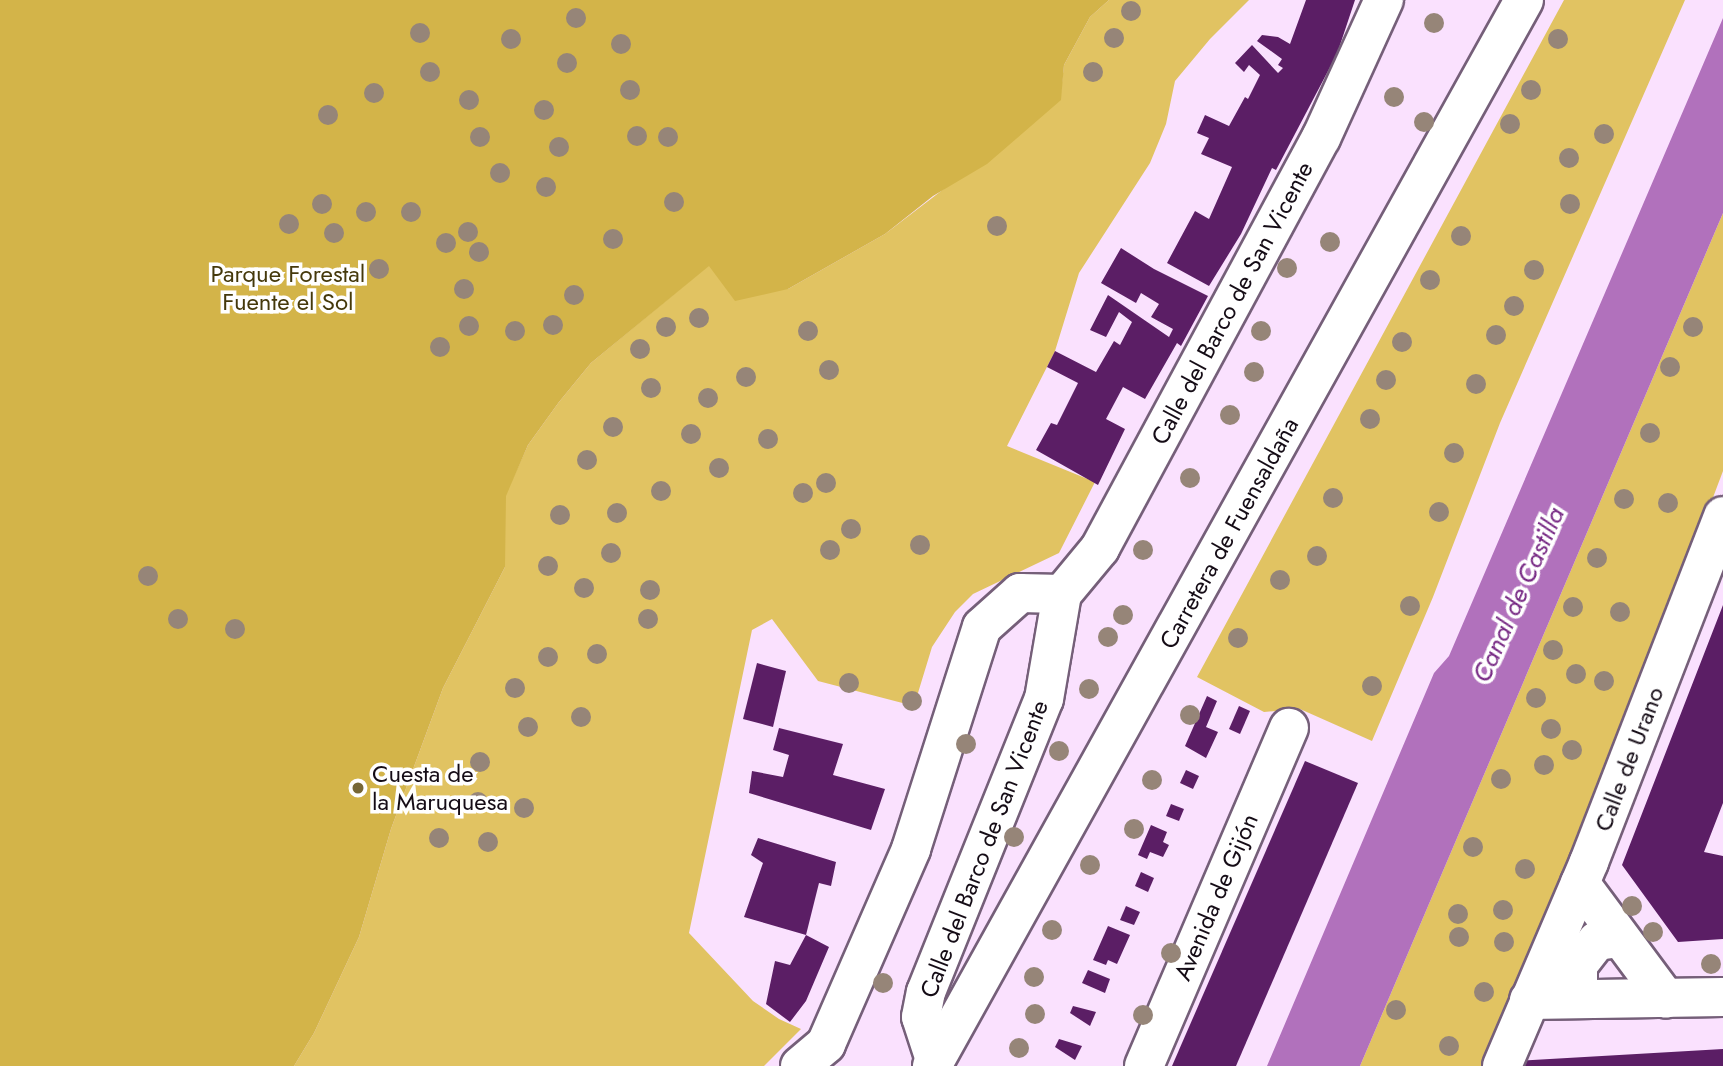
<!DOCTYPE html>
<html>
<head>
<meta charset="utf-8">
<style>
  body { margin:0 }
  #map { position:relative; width:1723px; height:1066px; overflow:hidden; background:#fae1fe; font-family:Jost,sans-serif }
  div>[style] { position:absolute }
  .green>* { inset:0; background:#e1c362 }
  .forest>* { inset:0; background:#d3b449 }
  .water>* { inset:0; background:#b171bc }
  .building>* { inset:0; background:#5b1e65 }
  .roads { filter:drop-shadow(2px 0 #755f79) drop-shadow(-2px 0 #755f79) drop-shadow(0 2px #755f79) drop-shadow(0 -2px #755f79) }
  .street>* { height:38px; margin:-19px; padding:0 19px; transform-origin:19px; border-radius:19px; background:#fff }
  .secondary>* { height:38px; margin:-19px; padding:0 19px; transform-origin:19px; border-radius:19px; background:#fff }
  .trees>* { width:20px; height:20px; margin:-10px; border-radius:50%; background:#968578 }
  .dots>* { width:19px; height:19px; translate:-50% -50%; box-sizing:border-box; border:4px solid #fff; border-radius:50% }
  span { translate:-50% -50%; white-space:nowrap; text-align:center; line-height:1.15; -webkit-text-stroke:7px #fff; paint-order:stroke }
  .park-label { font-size:24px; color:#45390b }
  .street-label { font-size:24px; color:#150c16 }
  .poi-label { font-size:24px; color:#150c16 }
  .left { translate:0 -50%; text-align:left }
  .water-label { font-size:26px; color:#772984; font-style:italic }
</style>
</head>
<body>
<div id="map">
  <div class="green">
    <i style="clip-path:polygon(1109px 0,1249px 0,1210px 39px,1175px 81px,1166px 124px,1150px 163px,1079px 273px,1055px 351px,1007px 446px,1095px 482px,1059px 553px,973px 594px,955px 612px,932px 647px,914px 706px,818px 681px,772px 619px,752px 630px,689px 933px,753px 1001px,779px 1019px,801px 1029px,764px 1066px,294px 1066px,314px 1033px,359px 937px,391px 829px,443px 688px,505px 567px,505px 496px,528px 445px,559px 402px,591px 363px,709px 265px,788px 289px,885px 234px,1060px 100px,1064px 65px,1090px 17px)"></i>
    <i style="clip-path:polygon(1564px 0,1685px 0,1500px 423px,1433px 597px,1372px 741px,1300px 709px,1264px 712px,1197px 677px)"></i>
    <i style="clip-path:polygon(1723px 213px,1723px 471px,1577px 857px,1488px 1066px,1360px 1066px)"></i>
  </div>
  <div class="forest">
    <i style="clip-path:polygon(0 0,1109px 0,1090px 17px,1064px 65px,1061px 100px,987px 164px,933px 196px,885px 234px,788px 289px,735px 301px,709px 266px,591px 363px,559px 402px,528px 445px,506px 496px,505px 567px,443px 688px,391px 829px,359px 937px,314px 1033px,294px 1066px,0 1066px)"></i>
  </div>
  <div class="water">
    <i style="clip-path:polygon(1723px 18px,1723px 213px,1360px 1066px,1267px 1066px,1434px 673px,1449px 656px)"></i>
  </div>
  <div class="building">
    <i style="clip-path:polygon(1306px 0,1355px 0,1337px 54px,1276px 170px,1272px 168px,1241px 234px,1209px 286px,1167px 263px,1195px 211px,1209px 219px,1232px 167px,1201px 154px,1209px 138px,1197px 133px,1205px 115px,1229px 126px,1245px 97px,1248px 99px,1260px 75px,1249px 65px,1244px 72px,1235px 63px,1252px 45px,1278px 73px,1283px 68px,1278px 65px,1282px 59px,1257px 41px,1262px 35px,1278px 37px,1290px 44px)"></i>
    <i style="clip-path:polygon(1121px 248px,1154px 269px,1208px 296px,1181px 346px,1177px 343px,1145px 399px,1123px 387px,1106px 419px,1125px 429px,1098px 485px,1036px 450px,1051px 423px,1057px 425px,1078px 383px,1047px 367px,1055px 351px,1096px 372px,1114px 341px,1120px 345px,1132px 322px,1119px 312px,1106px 337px,1090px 330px,1108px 295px,1169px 337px,1173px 329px,1151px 317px,1159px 304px,1141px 293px,1136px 303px,1101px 283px)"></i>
    <i style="clip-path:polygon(1723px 605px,1723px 803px,1704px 852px,1723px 856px,1723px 939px,1678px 942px,1622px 865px)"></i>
    <i style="clip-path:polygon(757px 663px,786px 671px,773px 727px,743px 719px)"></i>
    <i style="clip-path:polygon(1207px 696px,1217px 701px,1206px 727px,1218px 732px,1206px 758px,1185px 746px)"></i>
    <i style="clip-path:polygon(1239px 706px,1250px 711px,1240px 734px,1229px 729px)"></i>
    <i style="clip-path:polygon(779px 728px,843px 744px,833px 775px,885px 789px,871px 830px,749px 793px,752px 771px,783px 777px,789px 755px,773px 750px)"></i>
    <i style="clip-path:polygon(1305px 761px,1358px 783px,1236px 1066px,1172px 1066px)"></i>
    <i style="clip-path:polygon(1186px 770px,1199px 776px,1193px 789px,1180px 783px)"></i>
    <i style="clip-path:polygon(1171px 804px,1184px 809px,1179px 821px,1166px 816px)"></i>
    <i style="clip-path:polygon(1151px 825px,1167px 832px,1163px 842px,1169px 845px,1163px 857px,1150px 852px,1147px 859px,1138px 855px)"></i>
    <i style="clip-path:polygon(758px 838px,836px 862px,831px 886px,819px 883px,806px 935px,744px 917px,763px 863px,751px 855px)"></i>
    <i style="clip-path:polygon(1141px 872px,1154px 878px,1148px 892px,1135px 886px)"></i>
    <i style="clip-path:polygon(1126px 906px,1140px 912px,1134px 925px,1120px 920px)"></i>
    <i style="clip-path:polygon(1108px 926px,1130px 935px,1117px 964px,1108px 960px,1106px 965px,1093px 960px)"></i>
    <i style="clip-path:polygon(806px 935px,829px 947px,806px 1001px,790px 1022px,766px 1004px,775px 961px,790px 965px)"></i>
    <i style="clip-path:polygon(1088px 970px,1110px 979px,1105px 993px,1082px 983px)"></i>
    <i style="clip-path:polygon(1073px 1006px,1096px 1012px,1090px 1026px,1070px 1013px)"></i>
    <i style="clip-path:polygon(1059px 1039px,1082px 1046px,1075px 1060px,1055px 1047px)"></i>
    <i style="clip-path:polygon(1723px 1049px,1723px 1066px,1514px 1066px,1516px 1061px)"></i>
  </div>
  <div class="roads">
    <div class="street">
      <i style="left:1580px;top:883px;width:144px;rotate:53.4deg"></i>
      <i style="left:1578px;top:999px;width:34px;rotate:-90deg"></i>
      <i style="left:1578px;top:965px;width:31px;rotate:-52deg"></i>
      <i style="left:1597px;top:941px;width:22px;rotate:-8deg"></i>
      <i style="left:1529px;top:1000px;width:194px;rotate:-0.9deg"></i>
      <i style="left:935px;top:1060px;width:45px;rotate:-108deg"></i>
      <i style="left:921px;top:1017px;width:25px;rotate:-79deg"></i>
      <i style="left:926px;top:992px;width:316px;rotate:-68.1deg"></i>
      <i style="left:1044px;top:699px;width:107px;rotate:-80.3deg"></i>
      <i style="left:1062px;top:594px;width:60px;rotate:-50.4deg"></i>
      <i style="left:1100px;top:548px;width:466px;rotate:-61.7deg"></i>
      <i style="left:1321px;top:138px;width:152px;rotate:-65.5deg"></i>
      <i style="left:800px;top:1066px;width:34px;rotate:-40deg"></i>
      <i style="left:826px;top:1044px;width:213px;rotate:-66.4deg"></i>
      <i style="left:911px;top:849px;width:233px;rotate:-72.3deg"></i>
      <i style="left:982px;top:627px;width:51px;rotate:-41.8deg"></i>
      <i style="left:1020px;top:593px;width:42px;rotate:1.4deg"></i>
      <i style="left:1144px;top:1066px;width:368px;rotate:-66.8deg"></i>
      <i style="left:1502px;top:1066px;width:222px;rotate:-66.9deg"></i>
      <i style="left:1589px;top:862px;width:371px;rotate:-68.8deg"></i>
    </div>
    <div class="secondary">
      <i style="left:932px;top:1066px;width:1219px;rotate:-60.95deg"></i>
    </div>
  </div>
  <div class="trees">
    <i style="left:1131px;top:11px"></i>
    <i style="left:576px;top:18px"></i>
    <i style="left:1434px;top:23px"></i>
    <i style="left:420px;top:33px"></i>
    <i style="left:1114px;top:38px"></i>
    <i style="left:511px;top:39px"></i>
    <i style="left:1558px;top:39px"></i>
    <i style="left:621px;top:44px"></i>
    <i style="left:567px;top:63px"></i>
    <i style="left:430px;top:72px"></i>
    <i style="left:1093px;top:72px"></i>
    <i style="left:630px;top:90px"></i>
    <i style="left:1531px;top:90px"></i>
    <i style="left:374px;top:93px"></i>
    <i style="left:1394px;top:97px"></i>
    <i style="left:469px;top:100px"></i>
    <i style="left:544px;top:110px"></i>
    <i style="left:328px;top:115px"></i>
    <i style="left:1424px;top:122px"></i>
    <i style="left:1510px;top:124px"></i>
    <i style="left:1604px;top:134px"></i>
    <i style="left:637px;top:136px"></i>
    <i style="left:480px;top:137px"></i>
    <i style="left:668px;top:137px"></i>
    <i style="left:559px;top:147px"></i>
    <i style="left:1569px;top:158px"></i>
    <i style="left:500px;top:173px"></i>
    <i style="left:546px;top:187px"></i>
    <i style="left:674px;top:202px"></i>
    <i style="left:322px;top:204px"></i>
    <i style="left:1570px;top:204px"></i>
    <i style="left:366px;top:212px"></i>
    <i style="left:411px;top:212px"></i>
    <i style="left:289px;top:224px"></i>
    <i style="left:997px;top:226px"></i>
    <i style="left:468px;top:232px"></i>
    <i style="left:334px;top:233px"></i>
    <i style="left:1461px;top:236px"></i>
    <i style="left:613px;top:239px"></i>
    <i style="left:1330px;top:242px"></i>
    <i style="left:446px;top:243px"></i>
    <i style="left:479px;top:252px"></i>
    <i style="left:1287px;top:268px"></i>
    <i style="left:379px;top:269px"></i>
    <i style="left:1534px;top:270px"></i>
    <i style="left:1430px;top:280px"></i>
    <i style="left:464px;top:289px"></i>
    <i style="left:574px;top:295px"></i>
    <i style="left:1514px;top:306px"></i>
    <i style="left:699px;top:318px"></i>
    <i style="left:553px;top:325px"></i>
    <i style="left:469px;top:326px"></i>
    <i style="left:666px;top:327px"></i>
    <i style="left:1693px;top:327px"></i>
    <i style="left:515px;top:331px"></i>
    <i style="left:808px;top:331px"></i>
    <i style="left:1261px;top:331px"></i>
    <i style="left:1496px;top:335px"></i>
    <i style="left:1402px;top:342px"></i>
    <i style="left:440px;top:347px"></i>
    <i style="left:640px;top:349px"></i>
    <i style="left:1670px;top:367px"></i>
    <i style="left:829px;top:370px"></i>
    <i style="left:1254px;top:372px"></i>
    <i style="left:746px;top:377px"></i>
    <i style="left:1386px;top:380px"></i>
    <i style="left:1476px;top:384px"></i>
    <i style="left:651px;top:388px"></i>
    <i style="left:708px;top:398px"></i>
    <i style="left:1230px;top:415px"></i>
    <i style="left:1370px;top:419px"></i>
    <i style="left:613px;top:427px"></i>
    <i style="left:1650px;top:433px"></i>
    <i style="left:691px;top:434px"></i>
    <i style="left:768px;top:439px"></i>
    <i style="left:1454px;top:453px"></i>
    <i style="left:587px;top:460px"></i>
    <i style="left:719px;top:468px"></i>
    <i style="left:1190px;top:478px"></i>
    <i style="left:826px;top:483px"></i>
    <i style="left:661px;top:491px"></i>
    <i style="left:803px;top:493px"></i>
    <i style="left:1333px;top:498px"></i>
    <i style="left:1624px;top:499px"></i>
    <i style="left:1668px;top:503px"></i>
    <i style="left:1439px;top:512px"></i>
    <i style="left:617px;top:513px"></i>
    <i style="left:560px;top:515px"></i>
    <i style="left:851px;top:529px"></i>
    <i style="left:920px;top:545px"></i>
    <i style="left:830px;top:550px"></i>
    <i style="left:1143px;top:550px"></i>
    <i style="left:611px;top:553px"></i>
    <i style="left:1317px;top:556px"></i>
    <i style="left:1597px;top:558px"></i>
    <i style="left:548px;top:566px"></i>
    <i style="left:148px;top:576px"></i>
    <i style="left:1280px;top:580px"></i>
    <i style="left:584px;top:588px"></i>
    <i style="left:650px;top:590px"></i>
    <i style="left:1410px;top:606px"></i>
    <i style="left:1573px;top:607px"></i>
    <i style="left:1620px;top:612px"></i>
    <i style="left:1123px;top:615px"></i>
    <i style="left:178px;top:619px"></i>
    <i style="left:648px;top:619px"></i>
    <i style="left:235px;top:629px"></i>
    <i style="left:1108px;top:637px"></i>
    <i style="left:1238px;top:638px"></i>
    <i style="left:1553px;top:650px"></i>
    <i style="left:597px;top:654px"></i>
    <i style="left:548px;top:657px"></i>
    <i style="left:1576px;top:674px"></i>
    <i style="left:1604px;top:681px"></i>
    <i style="left:849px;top:683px"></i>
    <i style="left:1372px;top:686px"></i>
    <i style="left:515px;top:688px"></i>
    <i style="left:1089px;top:689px"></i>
    <i style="left:1536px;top:698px"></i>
    <i style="left:912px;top:701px"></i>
    <i style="left:1190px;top:715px"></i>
    <i style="left:581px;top:717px"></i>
    <i style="left:528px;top:727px"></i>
    <i style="left:1551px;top:729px"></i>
    <i style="left:966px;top:744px"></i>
    <i style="left:1572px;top:750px"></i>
    <i style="left:1059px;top:751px"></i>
    <i style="left:480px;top:762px"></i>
    <i style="left:1544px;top:765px"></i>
    <i style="left:1501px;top:779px"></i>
    <i style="left:1152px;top:780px"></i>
    <i style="left:478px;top:802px"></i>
    <i style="left:524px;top:808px"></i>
    <i style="left:1134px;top:829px"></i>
    <i style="left:1014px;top:837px"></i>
    <i style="left:439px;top:838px"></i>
    <i style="left:488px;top:842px"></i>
    <i style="left:1473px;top:847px"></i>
    <i style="left:1090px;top:865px"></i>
    <i style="left:1525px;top:869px"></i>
    <i style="left:1632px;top:906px"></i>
    <i style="left:1503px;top:910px"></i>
    <i style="left:1458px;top:914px"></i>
    <i style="left:1052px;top:930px"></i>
    <i style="left:1653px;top:932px"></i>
    <i style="left:1459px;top:937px"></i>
    <i style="left:1504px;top:942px"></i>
    <i style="left:1171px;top:953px"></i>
    <i style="left:1711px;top:964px"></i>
    <i style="left:1034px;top:977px"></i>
    <i style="left:883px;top:983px"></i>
    <i style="left:1484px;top:992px"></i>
    <i style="left:1396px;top:1010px"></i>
    <i style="left:1035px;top:1014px"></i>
    <i style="left:1143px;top:1015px"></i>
    <i style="left:1449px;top:1046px"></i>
    <i style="left:1019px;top:1048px"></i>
  </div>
  <div class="dots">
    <i style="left:358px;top:788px;background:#776735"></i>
  </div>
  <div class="park-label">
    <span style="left:288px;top:288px">Parque Forestal<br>Fuente el Sol</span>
  </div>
  <div class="street-label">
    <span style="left:1232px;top:303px;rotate:-62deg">Calle del Barco de San Vicente</span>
    <span style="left:1229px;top:533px;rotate:-61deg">Carretera de Fuensaldaña</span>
    <span style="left:1629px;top:759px;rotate:-69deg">Calle de Urano</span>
    <span style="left:984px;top:849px;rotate:-69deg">Calle del Barco de San Vicente</span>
    <span style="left:1216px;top:897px;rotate:-67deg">Avenida de Gijón</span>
  </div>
  <div class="poi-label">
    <span class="left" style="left:372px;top:788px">Cuesta de<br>la Maruquesa</span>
  </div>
  <div class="water-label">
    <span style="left:1519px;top:595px;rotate:-66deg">Canal de Castilla</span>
  </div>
</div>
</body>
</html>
